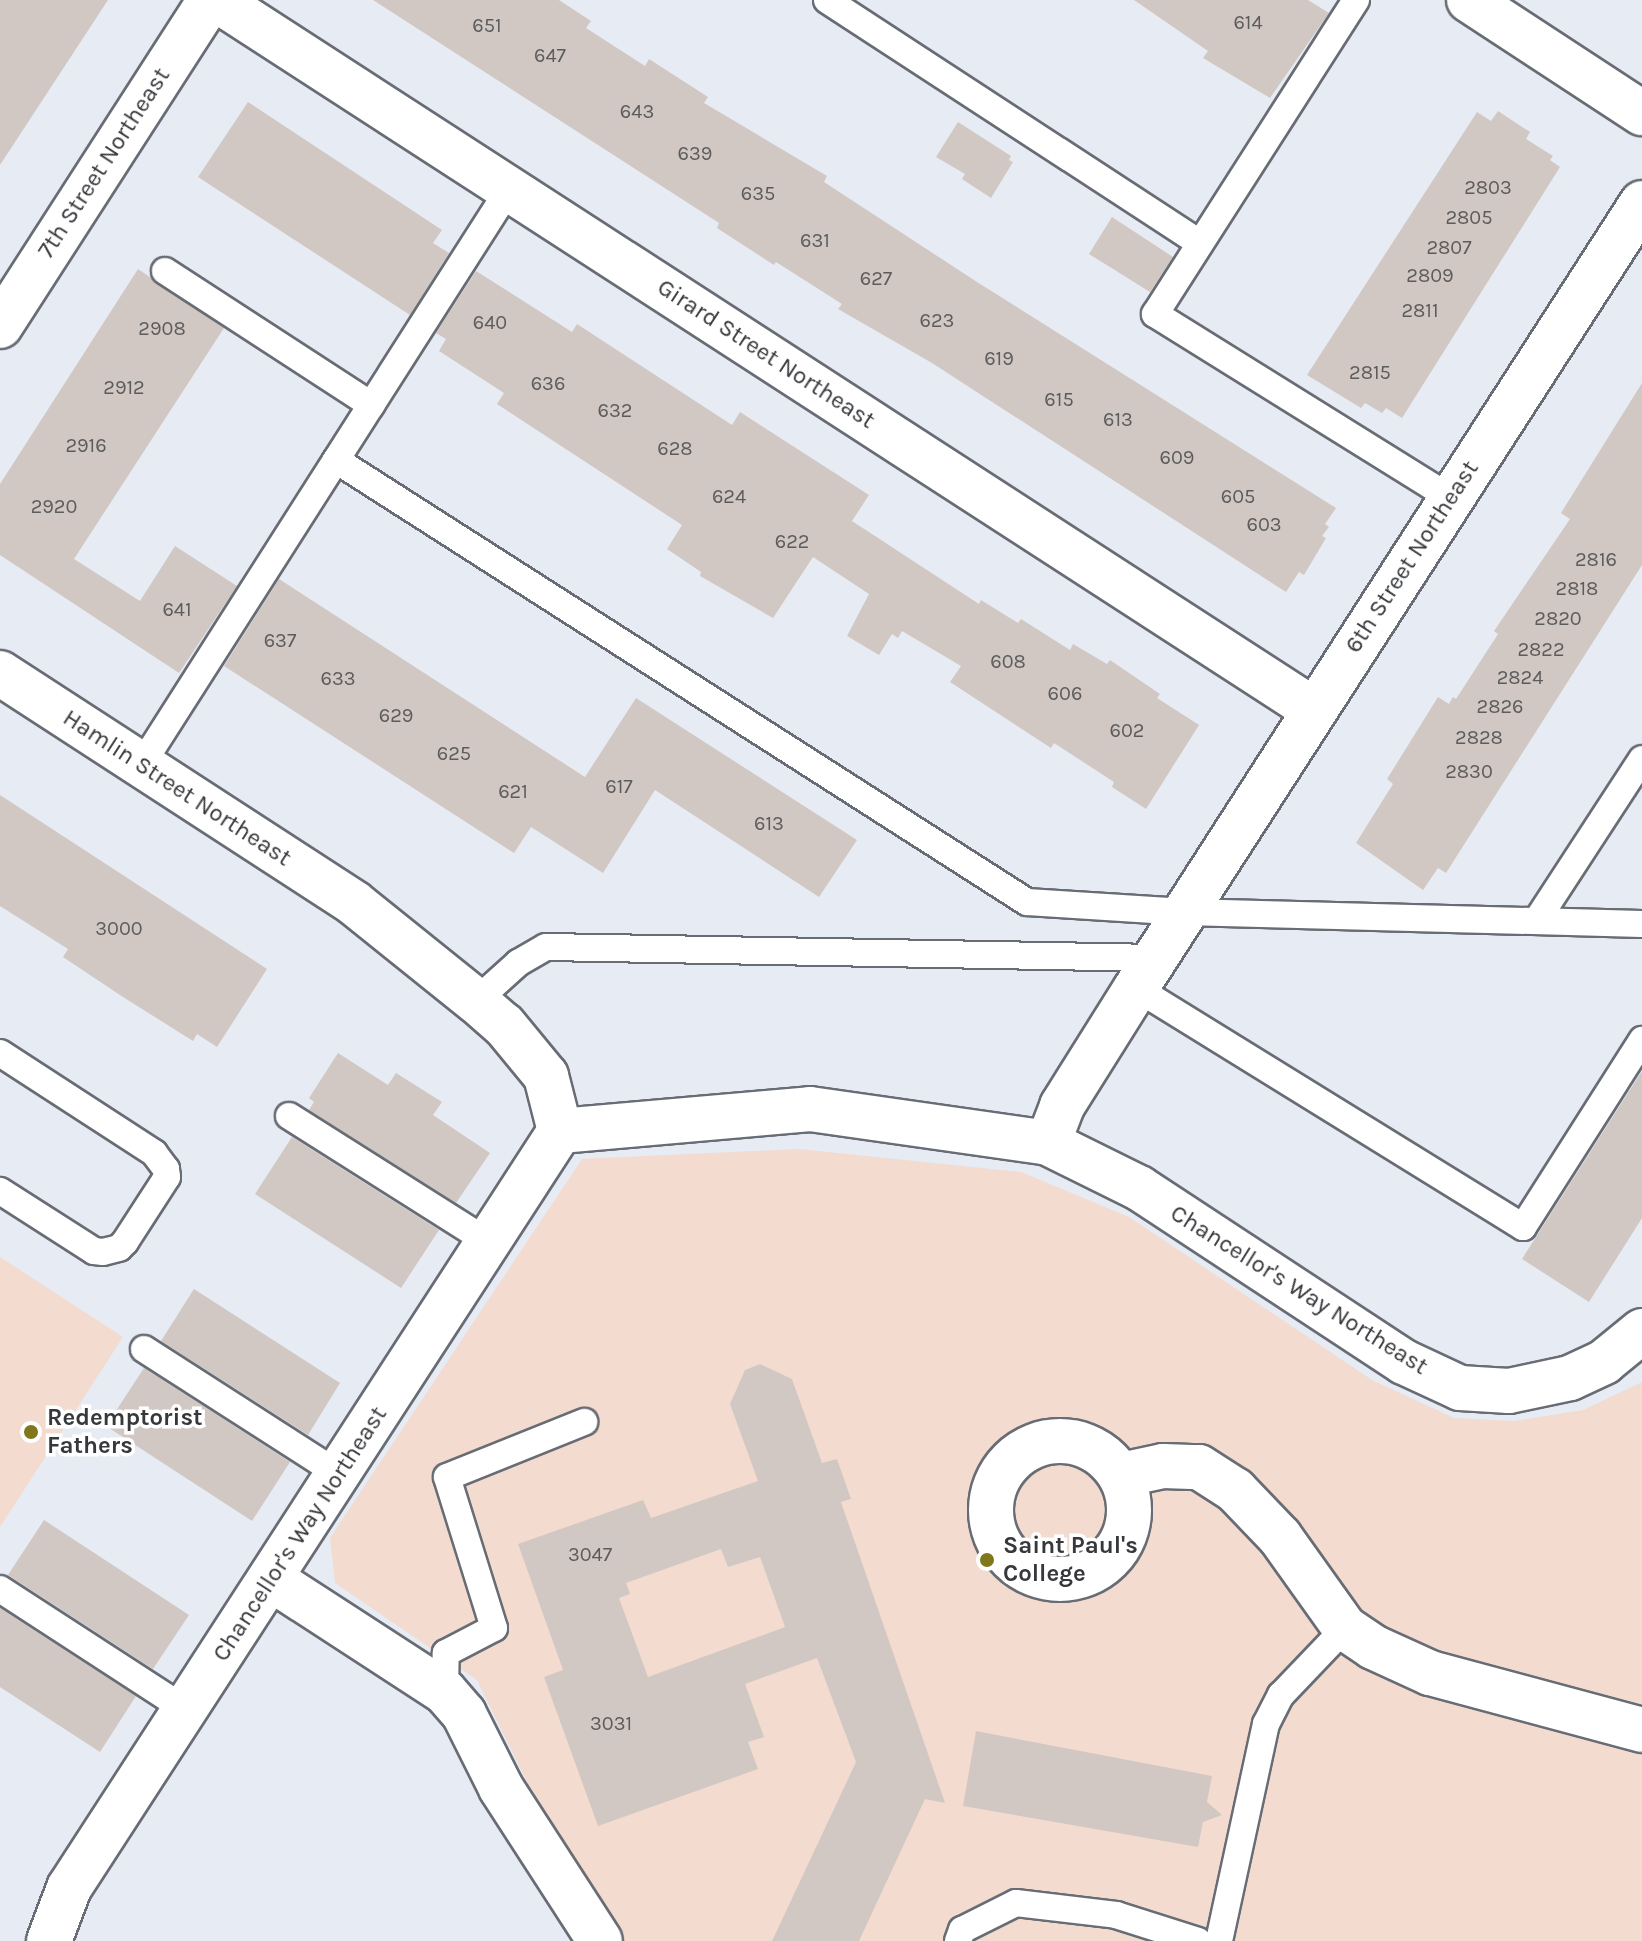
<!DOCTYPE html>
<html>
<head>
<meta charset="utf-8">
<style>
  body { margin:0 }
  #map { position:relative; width:1642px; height:1941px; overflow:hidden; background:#e6ebf4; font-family:Karla,sans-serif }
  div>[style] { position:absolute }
  .education>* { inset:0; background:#f3dbd0 }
  .building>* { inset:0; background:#d2c8c3 }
  .roads { filter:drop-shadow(2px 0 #686c74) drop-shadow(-2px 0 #686c74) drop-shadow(0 2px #686c74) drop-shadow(0 -2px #686c74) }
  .lane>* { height:26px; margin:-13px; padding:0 13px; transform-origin:13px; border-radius:13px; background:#fff }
  .street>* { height:44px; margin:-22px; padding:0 22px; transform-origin:22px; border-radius:22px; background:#fff }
  .street>.ring { margin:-22px; padding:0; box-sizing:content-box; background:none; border:44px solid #fff; border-radius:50% }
  .secondary>* { height:44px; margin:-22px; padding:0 22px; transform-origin:22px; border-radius:22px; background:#fff }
  .dots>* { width:22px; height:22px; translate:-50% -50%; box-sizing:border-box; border:4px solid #fff; border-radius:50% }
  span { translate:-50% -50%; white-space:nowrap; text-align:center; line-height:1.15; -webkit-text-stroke:7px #fff; paint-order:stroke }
  .number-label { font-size:20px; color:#5d5c5d }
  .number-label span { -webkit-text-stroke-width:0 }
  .street-label { font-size:24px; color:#36383b }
  .poi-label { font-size:24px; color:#36383b; font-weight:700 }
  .left { translate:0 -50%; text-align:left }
</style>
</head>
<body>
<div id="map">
  <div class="education">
    <i style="clip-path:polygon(799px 1149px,1021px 1172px,1129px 1217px,1372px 1380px,1454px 1418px,1514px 1421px,1583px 1410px,1642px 1382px,1642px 1941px,624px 1941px,546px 1821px,477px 1680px,335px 1583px,330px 1538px,582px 1159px)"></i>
    <i style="clip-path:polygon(0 1257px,123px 1337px,0 1527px)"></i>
  </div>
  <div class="building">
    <i style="clip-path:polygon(0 0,108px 0,0 165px)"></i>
    <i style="clip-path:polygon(373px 0,559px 0,591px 21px,586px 28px,645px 66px,649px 59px,708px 97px,704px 103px,827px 176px,824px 182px,977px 282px,1336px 508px,1325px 524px,1329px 527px,1322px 536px,1326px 538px,1304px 575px,1299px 572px,1286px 592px,932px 363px,838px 309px,842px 304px,776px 262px,774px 265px,717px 228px,719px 223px)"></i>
    <i style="clip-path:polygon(1134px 0,1308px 0,1329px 13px,1270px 98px,1203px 58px,1208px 51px)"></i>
    <i style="clip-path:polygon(248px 102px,442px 230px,433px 243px,449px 253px,410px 315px,198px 177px)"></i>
    <i style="clip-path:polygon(1498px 111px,1530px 132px,1526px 139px,1553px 156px,1550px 160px,1560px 167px,1402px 418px,1386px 408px,1382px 413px,1365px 403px,1361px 408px,1307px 375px,1477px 112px,1491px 121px)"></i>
    <i style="clip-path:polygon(958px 122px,1011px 156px,1009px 160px,1013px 162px,991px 198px,962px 179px,965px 174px,936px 157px)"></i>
    <i style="clip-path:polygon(1112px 217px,1173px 257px,1150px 292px,1089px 254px)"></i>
    <i style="clip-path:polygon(138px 269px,224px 328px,74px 559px,140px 601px,175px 546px,237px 586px,179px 673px,0 555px,0 484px)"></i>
    <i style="clip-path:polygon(476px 271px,572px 332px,577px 324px,732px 425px,740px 412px,869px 495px,852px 521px,979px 604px,981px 600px,1018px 623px,1021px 619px,1070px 650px,1073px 644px,1107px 664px,1110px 660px,1160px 694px,1157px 698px,1199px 725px,1146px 809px,1112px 787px,1114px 782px,1054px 743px,1051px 748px,950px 682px,961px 666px,902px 631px,898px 638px,892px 634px,879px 655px,847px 636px,869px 594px,813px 557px,773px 618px,700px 576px,701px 572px,667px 549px,682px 525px,497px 404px,504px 393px,439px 351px,446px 339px,436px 333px)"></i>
    <i style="clip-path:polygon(1642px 383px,1642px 565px,1446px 873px,1438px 868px,1423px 890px,1356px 843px,1393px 784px,1387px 779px,1438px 697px,1449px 704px,1453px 697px,1456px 699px,1498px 634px,1494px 631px,1570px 519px,1561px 513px)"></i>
    <i style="clip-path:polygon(279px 579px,585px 777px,636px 698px,857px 840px,819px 897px,655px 790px,603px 873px,531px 827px,514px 853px,224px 666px)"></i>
    <i style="clip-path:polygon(0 795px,267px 969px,217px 1047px,197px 1034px,193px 1041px,123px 997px,63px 957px,68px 949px,0 906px)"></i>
    <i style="clip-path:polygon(338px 1053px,388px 1085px,396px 1073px,442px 1102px,433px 1115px,490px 1153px,456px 1203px,309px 1110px,314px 1102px,309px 1098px)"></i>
    <i style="clip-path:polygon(1642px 1071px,1642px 1218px,1589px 1302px,1522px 1259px)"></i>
    <i style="clip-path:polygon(292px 1137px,439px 1230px,401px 1288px,255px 1194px)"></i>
    <i style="clip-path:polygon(194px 1289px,340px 1383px,308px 1435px,161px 1341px)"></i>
    <i style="clip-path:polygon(evenodd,760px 1364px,792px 1379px,822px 1463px,837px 1459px,851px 1499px,841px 1502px,945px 1803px,925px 1799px,859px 1941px,772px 1941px,856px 1762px,817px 1658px,745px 1684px,764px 1737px,748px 1742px,758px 1769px,598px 1826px,544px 1677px,563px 1670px,518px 1544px,643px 1500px,651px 1518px,758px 1481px,730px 1404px,745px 1370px,760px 1364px,721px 1549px,728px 1567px,760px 1557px,785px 1627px,648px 1677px,619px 1598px,630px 1594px,626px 1583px,721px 1549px)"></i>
    <i style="clip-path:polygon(144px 1368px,290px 1462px,252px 1521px,106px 1426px)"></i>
    <i style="clip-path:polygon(44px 1520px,189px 1615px,153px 1669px,8px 1575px)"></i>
    <i style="clip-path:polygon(0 1608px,136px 1696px,100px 1752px,0 1687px)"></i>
    <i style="clip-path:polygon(976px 1731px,1212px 1776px,1207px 1802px,1222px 1815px,1203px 1822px,1198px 1847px,963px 1806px)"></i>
  </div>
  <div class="roads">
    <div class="lane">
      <i style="left:827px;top:0;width:445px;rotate:33.1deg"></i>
      <i style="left:1356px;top:0;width:373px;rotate:122.6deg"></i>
      <i style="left:1155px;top:314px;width:349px;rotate:31.9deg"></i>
      <i style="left:165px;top:271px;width:246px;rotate:33deg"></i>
      <i style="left:336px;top:460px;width:820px;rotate:32.61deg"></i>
      <i style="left:1027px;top:902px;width:158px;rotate:3.6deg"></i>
      <i style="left:1185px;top:912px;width:457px;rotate:1.5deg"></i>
      <i style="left:142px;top:764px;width:682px;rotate:-57.45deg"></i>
      <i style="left:1537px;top:920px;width:192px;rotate:-56.9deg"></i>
      <i style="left:1136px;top:988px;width:455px;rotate:31.7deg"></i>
      <i style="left:1523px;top:1227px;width:222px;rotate:-57.5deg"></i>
      <i style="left:476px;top:1001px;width:57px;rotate:-42.1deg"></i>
      <i style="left:518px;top:963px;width:32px;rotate:-30deg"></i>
      <i style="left:546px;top:947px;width:609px;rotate:1.03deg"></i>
      <i style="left:0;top:1053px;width:184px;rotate:33deg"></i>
      <i style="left:154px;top:1153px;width:20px;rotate:53deg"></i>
      <i style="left:166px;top:1169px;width:8px;rotate:83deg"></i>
      <i style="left:167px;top:1177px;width:77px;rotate:122.9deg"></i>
      <i style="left:125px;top:1242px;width:8px;rotate:135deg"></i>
      <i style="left:119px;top:1248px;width:16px;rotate:166deg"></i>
      <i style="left:103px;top:1252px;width:9px;rotate:-174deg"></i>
      <i style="left:94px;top:1251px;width:112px;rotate:-147.4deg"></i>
      <i style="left:289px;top:1116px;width:236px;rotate:32.3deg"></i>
      <i style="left:144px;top:1349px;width:232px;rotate:32.7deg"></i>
      <i style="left:0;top:1589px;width:222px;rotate:33deg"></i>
      <i style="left:445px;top:1692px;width:39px;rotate:-89deg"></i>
      <i style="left:446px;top:1653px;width:54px;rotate:-27.5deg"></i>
      <i style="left:494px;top:1628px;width:158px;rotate:-107.3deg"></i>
      <i style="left:447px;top:1477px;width:148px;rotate:-21.9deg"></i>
      <i style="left:958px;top:1941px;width:12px;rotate:-70deg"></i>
      <i style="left:962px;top:1930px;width:60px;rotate:-26.6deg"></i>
      <i style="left:1016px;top:1903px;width:101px;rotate:6.8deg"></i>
      <i style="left:1116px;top:1915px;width:86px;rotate:17.6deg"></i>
      <i style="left:1219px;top:1941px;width:222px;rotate:-77.8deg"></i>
      <i style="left:1266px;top:1724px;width:33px;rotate:-63deg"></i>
      <i style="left:1281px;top:1695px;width:93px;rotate:-46.3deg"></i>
    </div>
    <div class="street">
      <i style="left:217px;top:0;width:1307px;rotate:32.91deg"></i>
      <i style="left:0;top:326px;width:388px;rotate:-57.2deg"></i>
      <i style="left:0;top:673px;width:422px;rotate:33deg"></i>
      <i style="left:354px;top:903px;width:156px;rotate:38.8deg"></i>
      <i style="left:476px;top:1001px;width:37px;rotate:41deg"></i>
      <i style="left:504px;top:1025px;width:66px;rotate:50.5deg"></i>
      <i style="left:546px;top:1076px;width:57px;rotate:75.7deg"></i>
      <i style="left:560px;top:1131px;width:902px;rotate:122.97deg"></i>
      <i style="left:69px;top:1888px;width:57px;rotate:110.7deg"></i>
      <i style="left:560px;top:1131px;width:251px;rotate:-5deg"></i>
      <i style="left:810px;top:1109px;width:240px;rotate:8.1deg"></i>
      <i style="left:1048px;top:1143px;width:40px;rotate:-69deg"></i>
      <i style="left:1062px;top:1106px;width:139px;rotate:-57.9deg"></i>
      <i style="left:1136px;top:988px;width:934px;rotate:-57.19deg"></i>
      <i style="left:1048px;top:1143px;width:102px;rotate:26.3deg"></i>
      <i style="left:1139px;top:1188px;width:317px;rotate:33.3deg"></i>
      <i style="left:1404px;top:1362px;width:62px;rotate:24.9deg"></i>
      <i style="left:1460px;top:1388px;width:49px;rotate:3.5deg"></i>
      <i style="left:1509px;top:1391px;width:62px;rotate:-12deg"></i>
      <i style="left:1570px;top:1378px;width:38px;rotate:-25deg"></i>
      <i style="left:1604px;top:1362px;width:49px;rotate:-39.2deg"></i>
      <i class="ring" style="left:991px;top:1441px;width:94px;height:94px"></i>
      <i style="left:1121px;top:1475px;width:43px;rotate:-12.1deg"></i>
      <i style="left:1163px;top:1466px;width:36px;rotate:2deg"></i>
      <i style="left:1199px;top:1467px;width:43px;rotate:32.6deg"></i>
      <i style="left:1235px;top:1490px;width:65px;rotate:46.2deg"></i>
      <i style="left:1280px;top:1537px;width:112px;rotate:54.5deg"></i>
      <i style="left:1345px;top:1628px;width:34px;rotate:34deg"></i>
      <i style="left:1373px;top:1647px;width:63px;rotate:24.5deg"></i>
      <i style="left:1430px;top:1673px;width:220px;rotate:15deg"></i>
      <i style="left:271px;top:1579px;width:207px;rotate:33deg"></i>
      <i style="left:445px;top:1692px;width:29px;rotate:49deg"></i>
      <i style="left:464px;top:1714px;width:83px;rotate:63.4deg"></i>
      <i style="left:501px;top:1788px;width:182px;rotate:57.1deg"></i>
    </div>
    <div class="secondary">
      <i style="left:1469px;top:0;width:207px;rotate:33.2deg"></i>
    </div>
  </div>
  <div class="dots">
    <i style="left:31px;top:1432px;background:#80771c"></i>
    <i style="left:987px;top:1560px;background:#80771c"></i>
  </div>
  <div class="number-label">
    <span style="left:1248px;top:22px">614</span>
    <span style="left:487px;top:25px">651</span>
    <span style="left:550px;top:55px">647</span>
    <span style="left:637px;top:111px">643</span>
    <span style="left:695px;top:153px">639</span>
    <span style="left:1488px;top:187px">2803</span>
    <span style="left:758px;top:193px">635</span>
    <span style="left:1469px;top:217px">2805</span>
    <span style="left:815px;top:240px">631</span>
    <span style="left:1449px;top:247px">2807</span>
    <span style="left:1430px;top:275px">2809</span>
    <span style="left:876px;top:278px">627</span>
    <span style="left:1420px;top:310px">2811</span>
    <span style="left:937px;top:320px">623</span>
    <span style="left:490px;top:322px">640</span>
    <span style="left:162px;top:328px">2908</span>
    <span style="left:999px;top:358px">619</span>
    <span style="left:1370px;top:372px">2815</span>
    <span style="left:548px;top:383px">636</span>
    <span style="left:124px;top:387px">2912</span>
    <span style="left:1059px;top:399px">615</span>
    <span style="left:615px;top:410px">632</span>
    <span style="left:1118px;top:419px">613</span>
    <span style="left:86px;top:445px">2916</span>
    <span style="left:675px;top:448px">628</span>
    <span style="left:1177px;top:457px">609</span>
    <span style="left:729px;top:496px">624</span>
    <span style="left:1238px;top:496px">605</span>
    <span style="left:54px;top:506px">2920</span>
    <span style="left:1264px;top:524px">603</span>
    <span style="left:792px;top:541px">622</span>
    <span style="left:1596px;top:559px">2816</span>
    <span style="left:1577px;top:588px">2818</span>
    <span style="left:177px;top:609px">641</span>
    <span style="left:1558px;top:618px">2820</span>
    <span style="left:280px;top:640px">637</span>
    <span style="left:1541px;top:649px">2822</span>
    <span style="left:1008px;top:661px">608</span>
    <span style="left:1520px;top:677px">2824</span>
    <span style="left:338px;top:678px">633</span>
    <span style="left:1065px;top:693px">606</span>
    <span style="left:1500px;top:706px">2826</span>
    <span style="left:396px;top:715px">629</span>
    <span style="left:1127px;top:730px">602</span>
    <span style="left:1479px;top:737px">2828</span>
    <span style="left:454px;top:753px">625</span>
    <span style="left:1469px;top:771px">2830</span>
    <span style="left:619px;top:786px">617</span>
    <span style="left:513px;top:791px">621</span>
    <span style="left:769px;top:823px">613</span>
    <span style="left:119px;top:928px">3000</span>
    <span style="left:590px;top:1554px">3047</span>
    <span style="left:611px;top:1723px">3031</span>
  </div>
  <div class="street-label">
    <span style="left:104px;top:163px;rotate:-57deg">7th Street Northeast</span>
    <span style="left:766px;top:354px;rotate:33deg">Girard Street Northeast</span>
    <span style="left:1412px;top:557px;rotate:-57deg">6th Street Northeast</span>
    <span style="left:177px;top:788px;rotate:33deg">Hamlin Street Northeast</span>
    <span style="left:1299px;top:1290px;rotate:32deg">Chancellor's Way Northeast</span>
    <span style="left:300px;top:1534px;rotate:-57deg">Chancellor's Way Northeast</span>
  </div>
  <div class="poi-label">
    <span class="left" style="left:47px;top:1432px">Redemptorist<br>Fathers</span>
    <span class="left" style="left:1003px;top:1560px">Saint Paul's<br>College</span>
  </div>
</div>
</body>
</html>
